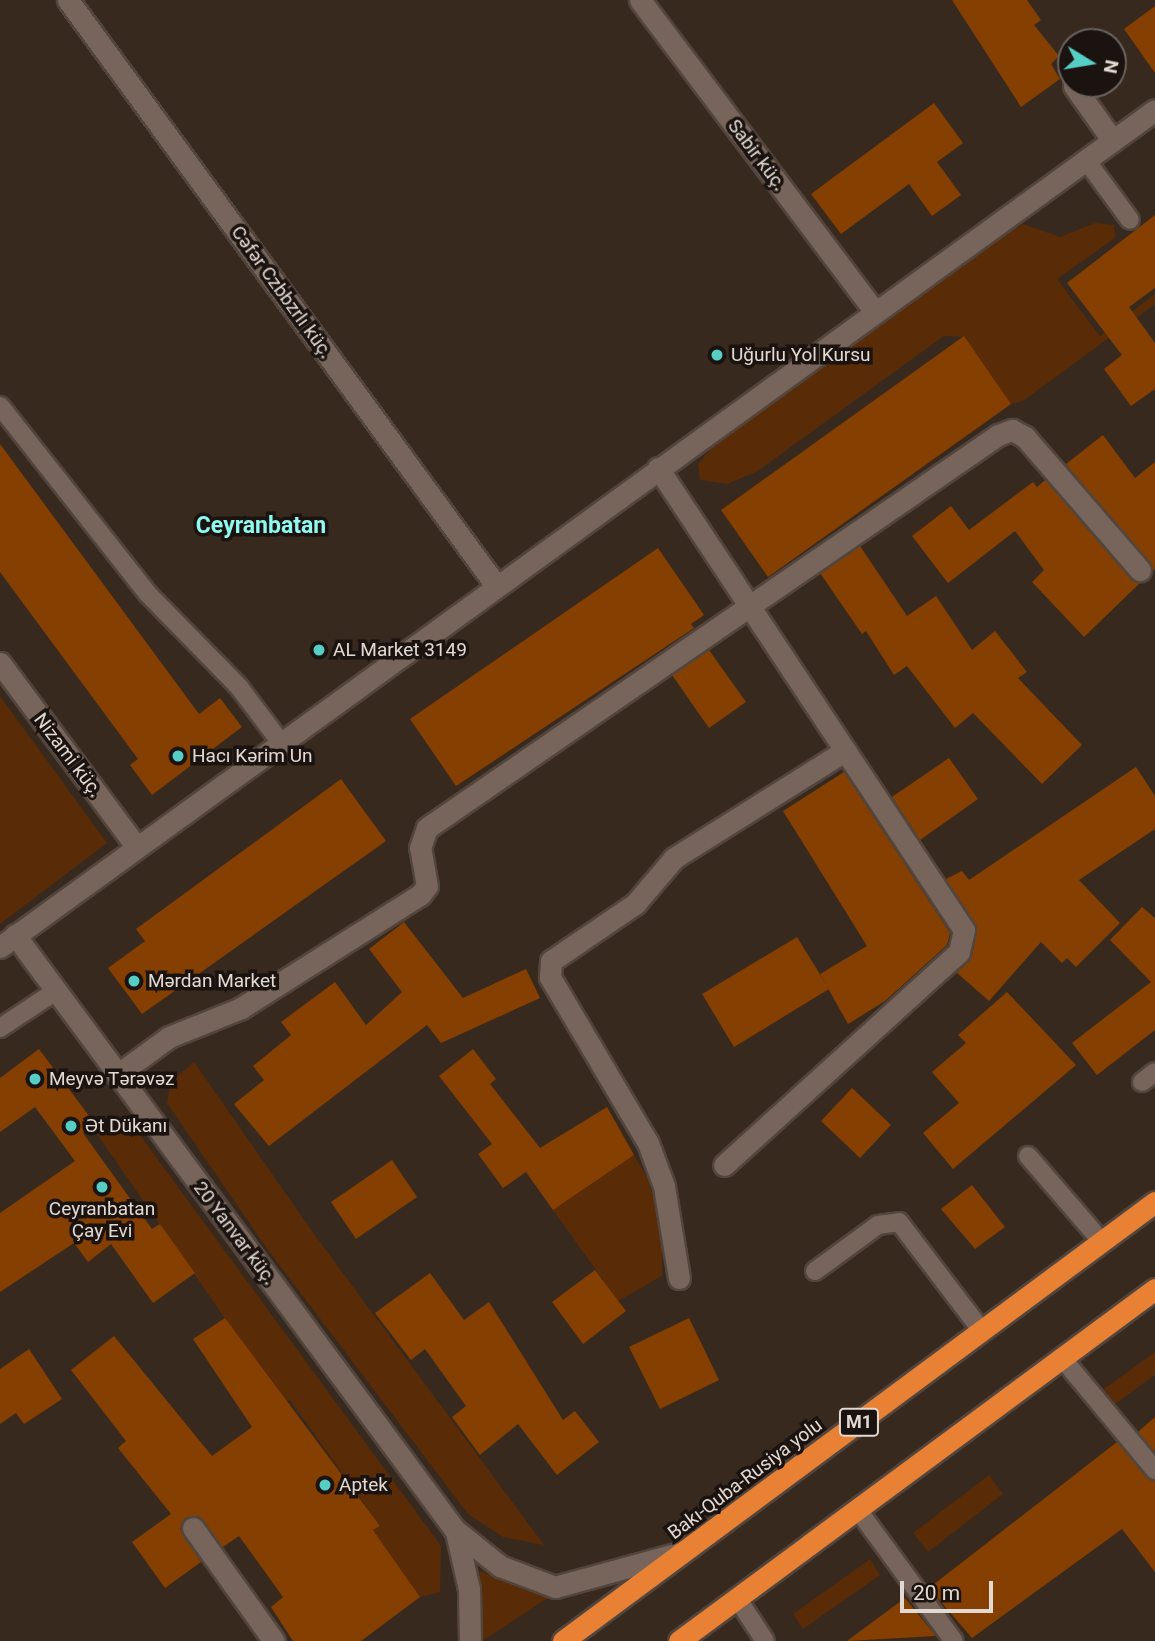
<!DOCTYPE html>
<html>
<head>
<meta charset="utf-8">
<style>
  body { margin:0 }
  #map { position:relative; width:1155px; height:1641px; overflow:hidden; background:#38291f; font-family:Roboto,sans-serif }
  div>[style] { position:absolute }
  .green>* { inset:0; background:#592b07 }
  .building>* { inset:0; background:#853f00 }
  .roads { filter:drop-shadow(2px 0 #52453d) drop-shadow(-2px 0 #52453d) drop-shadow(0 2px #52453d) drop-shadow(0 -2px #52453d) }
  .lane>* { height:18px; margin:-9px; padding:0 9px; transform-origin:9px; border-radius:9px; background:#77655b }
  .street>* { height:21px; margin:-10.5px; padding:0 10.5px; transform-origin:10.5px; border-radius:10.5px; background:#77655b }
  .highway>* { height:21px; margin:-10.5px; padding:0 10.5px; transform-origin:10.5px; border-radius:10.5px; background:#e98134 }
  .dots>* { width:19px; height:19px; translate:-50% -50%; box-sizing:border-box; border:4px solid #1a130f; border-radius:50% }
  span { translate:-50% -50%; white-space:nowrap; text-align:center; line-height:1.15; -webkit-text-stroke:7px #1a130f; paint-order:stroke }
  .shield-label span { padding:2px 5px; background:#1a130f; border:2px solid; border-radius:5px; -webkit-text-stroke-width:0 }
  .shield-label { font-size:18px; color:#e3d9d3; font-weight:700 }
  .street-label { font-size:19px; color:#e3d9d3 }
  .poi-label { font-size:19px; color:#e3d9d3 }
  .left { translate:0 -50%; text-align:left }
  .quarter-label { font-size:23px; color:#90faf0; font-weight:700 }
  .north { position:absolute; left:1057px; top:28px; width:70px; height:70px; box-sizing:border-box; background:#1a130f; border:2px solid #6a625d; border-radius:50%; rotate:101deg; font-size:19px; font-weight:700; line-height:28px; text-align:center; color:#e3d9d3 }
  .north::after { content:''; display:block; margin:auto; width:24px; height:32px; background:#56cec4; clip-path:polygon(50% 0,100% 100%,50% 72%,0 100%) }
  .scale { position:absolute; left:900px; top:1581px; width:93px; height:32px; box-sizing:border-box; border:4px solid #e3d9d3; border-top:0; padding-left:9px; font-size:21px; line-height:24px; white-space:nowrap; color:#e3d9d3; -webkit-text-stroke:5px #1a130f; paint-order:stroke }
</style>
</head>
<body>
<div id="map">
  <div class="green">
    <i style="clip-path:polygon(1095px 223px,1114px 225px,1115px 238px,1057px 279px,1078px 307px,1100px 336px,1155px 294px,1155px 304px,1023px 401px,1011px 404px,964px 337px,944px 336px,756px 472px,727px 484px,700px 480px,698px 464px,722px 436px,999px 239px,1023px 224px,1060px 237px)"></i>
    <i style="clip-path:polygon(0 696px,107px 843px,0 924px)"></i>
    <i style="clip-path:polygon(194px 1062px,314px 1234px,544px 1545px,503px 1537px,468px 1514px,265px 1246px,167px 1103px,171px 1082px)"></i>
    <i style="clip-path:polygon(126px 1116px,441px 1546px,440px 1592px,420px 1597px,373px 1530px,380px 1526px,290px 1400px,284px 1403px,265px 1376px,97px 1134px)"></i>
    <i style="clip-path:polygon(634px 1155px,649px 1181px,663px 1237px,662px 1276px,618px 1301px,553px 1210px)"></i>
    <i style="clip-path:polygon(1155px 1352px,1155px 1375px,1115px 1404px,1104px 1389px)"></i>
    <i style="clip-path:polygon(989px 1475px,1003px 1494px,928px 1552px,913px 1533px)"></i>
    <i style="clip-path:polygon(870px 1559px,880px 1575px,803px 1629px,793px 1614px)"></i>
    <i style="clip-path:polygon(479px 1571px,551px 1596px,482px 1641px)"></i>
  </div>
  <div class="building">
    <i style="clip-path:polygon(952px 0,1027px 0,1041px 20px,1034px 25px,1059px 56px,1051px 64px,1060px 79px,1021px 107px)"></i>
    <i style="clip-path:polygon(1155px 6px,1155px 73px,1124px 29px)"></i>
    <i style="clip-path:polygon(934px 103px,963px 143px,937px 162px,961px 195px,932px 216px,909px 184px,841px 234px,811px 194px)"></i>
    <i style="clip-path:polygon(1155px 215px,1155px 288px,1129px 307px,1155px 343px,1155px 389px,1131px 406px,1104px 369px,1122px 355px,1067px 283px)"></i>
    <i style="clip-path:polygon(964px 336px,1011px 404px,768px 577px,721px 510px)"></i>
    <i style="clip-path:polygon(1103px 435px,1135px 478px,1155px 462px,1155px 569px,1153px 571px,1066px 464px)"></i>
    <i style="clip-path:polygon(0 444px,199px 714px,220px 698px,242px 727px,152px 795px,130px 765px,138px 759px,0 572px)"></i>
    <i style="clip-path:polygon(1045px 480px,1140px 583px,1084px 637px,1032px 582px,1044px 570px,1015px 531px,948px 583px,912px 536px,951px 506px,969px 530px,1033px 482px,1037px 487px)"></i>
    <i style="clip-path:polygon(860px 546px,907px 616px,936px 596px,972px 650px,995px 631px,1027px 672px,1018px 678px,1082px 745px,1042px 784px,973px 713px,955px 728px,907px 666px,894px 675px,866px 631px,862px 634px,820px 573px)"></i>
    <i style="clip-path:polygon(658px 548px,704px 615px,691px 624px,694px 628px,456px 786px,410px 719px)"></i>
    <i style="clip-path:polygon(709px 650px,746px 702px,709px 728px,672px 675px)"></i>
    <i style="clip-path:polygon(949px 758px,978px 799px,920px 840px,892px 797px)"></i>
    <i style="clip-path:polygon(1136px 767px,1155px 796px,1155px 829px,1079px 880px,1120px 923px,1076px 967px,1067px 958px,1062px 963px,1041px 942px,989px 1001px,956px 972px,972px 956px,977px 928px,946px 879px,962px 871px,969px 880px)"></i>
    <i style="clip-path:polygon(844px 772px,950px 933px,947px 945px,885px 1001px,848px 1024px,820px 974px,867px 946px,783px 811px)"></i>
    <i style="clip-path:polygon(341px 779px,386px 841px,142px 1014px,108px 968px,145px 941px,136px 929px)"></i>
    <i style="clip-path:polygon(1142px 907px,1155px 918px,1155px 1030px,1097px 1075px,1072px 1043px,1151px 982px,1110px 940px)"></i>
    <i style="clip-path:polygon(404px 922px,463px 998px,526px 969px,540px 998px,441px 1043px,427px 1025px,269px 1146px,234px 1104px,264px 1080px,253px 1066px,291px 1035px,281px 1022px,335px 982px,366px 1025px,402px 992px,369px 949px)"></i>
    <i style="clip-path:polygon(797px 937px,829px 989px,734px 1047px,702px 994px)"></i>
    <i style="clip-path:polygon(1007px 992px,1076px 1065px,953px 1169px,923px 1133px,959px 1103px,932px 1072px,966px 1043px,958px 1035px)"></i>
    <i style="clip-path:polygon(39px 1049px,95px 1124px,83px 1133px,152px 1229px,160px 1224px,195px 1273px,153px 1303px,111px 1244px,88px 1262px,74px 1243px,0 1292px,0 1213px,75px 1161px,35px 1107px,0 1132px,0 1078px)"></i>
    <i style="clip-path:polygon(473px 1049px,496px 1079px,490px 1084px,540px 1148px,607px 1107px,634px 1155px,553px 1210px,526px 1172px,503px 1188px,478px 1154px,492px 1144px,439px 1076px)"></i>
    <i style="clip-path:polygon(852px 1088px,891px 1125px,860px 1158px,821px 1121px)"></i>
    <i style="clip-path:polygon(392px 1160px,417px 1197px,356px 1239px,331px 1202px)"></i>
    <i style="clip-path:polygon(972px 1185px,1005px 1227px,975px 1249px,941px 1209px)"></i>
    <i style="clip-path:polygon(595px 1270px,626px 1311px,583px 1344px,552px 1302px)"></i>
    <i style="clip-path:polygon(430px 1273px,464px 1320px,489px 1302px,563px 1420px,575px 1411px,599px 1442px,557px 1475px,518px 1424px,480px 1455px,452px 1417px,466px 1406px,425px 1349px,411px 1360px,375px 1313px)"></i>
    <i style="clip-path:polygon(225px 1318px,380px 1526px,373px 1530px,420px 1597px,361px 1641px,293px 1641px,271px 1607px,283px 1597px,239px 1536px,223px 1547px,198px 1516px,185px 1518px,180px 1529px,201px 1562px,165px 1588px,132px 1542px,171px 1514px,118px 1448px,126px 1441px,71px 1370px,114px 1336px,212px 1456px,252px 1427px,193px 1339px)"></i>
    <i style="clip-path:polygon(689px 1318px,719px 1380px,660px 1409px,629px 1347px)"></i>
    <i style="clip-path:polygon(29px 1349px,62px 1399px,24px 1424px,16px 1413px,0 1424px,0 1369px)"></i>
    <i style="clip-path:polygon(1155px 1417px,1155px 1452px,1138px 1432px)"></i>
    <i style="clip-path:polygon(1117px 1442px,1155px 1481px,1155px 1572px,1122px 1529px,972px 1638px,929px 1588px)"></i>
    <i style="clip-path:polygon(905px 1598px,936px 1636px,847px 1641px)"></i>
  </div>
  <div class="roads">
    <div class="lane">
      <i style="left:1086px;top:160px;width:74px;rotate:53.7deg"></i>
      <i style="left:0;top:406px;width:239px;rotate:51.8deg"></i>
      <i style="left:148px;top:594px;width:130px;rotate:45.6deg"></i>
      <i style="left:239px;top:687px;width:66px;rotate:53deg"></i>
      <i style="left:0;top:1028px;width:67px;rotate:-33.5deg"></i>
      <i style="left:1142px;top:1082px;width:16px;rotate:-38deg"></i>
      <i style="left:1028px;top:1156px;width:113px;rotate:49.3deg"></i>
      <i style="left:815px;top:1271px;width:78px;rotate:-36.1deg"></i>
      <i style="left:878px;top:1225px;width:21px;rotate:-8deg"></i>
      <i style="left:899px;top:1222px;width:137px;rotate:52.7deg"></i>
      <i style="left:1062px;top:1358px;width:146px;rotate:50.3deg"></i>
      <i style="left:858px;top:1510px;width:162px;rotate:53.8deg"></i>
      <i style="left:737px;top:1598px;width:51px;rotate:56.9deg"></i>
    </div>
    <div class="street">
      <i style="left:68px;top:0;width:723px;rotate:53.83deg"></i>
      <i style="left:640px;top:0;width:388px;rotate:53deg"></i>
      <i style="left:1074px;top:86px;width:67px;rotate:54.7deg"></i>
      <i style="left:658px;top:468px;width:554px;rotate:56.48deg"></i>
      <i style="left:964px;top:930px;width:23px;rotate:103deg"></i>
      <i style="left:959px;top:952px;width:317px;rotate:137.8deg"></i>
      <i style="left:0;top:663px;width:228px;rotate:53.4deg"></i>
      <i style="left:15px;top:935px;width:740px;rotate:53.52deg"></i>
      <i style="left:455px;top:1530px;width:58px;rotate:38.7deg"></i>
      <i style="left:500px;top:1566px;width:59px;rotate:20.9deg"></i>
      <i style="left:555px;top:1587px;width:129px;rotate:-15.3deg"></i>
      <i style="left:0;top:947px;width:1426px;rotate:-35.93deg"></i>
      <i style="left:117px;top:1075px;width:64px;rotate:-36.2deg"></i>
      <i style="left:169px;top:1037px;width:78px;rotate:-21.9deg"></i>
      <i style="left:241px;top:1008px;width:212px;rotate:-32.3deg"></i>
      <i style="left:420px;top:895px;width:11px;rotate:-52deg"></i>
      <i style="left:427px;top:886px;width:39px;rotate:-100deg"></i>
      <i style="left:420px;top:848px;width:21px;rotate:-71deg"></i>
      <i style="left:427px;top:828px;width:693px;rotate:-34.54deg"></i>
      <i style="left:998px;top:435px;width:15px;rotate:-20deg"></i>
      <i style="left:1012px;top:430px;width:15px;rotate:28deg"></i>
      <i style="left:1025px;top:437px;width:176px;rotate:49.2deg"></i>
      <i style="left:679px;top:1278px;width:93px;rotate:-99.3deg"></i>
      <i style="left:664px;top:1186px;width:46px;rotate:-110.4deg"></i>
      <i style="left:648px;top:1143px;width:193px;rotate:-120.6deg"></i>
      <i style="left:550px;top:977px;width:16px;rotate:-86deg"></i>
      <i style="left:551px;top:961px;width:102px;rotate:-34.2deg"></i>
      <i style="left:635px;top:904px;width:60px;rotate:-49.7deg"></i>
      <i style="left:674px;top:858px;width:199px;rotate:-32.1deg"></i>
      <i style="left:193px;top:1528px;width:139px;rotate:54.4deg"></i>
      <i style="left:456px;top:1532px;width:58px;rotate:77.2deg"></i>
      <i style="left:469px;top:1589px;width:52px;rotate:88.9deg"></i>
    </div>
    <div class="highway">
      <i style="left:563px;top:1641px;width:737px;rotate:-36.56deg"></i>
      <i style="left:679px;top:1641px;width:592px;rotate:-36.48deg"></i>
    </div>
  </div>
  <div class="dots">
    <i style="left:717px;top:355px;background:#56cec4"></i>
    <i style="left:319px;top:650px;background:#56cec4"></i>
    <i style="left:178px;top:756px;background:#56cec4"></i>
    <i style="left:134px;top:981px;background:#56cec4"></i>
    <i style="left:35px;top:1079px;background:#56cec4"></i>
    <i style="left:71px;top:1126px;background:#56cec4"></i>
    <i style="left:102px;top:1187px;background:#56cec4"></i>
    <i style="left:325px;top:1485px;background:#56cec4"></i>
  </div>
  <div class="shield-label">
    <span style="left:859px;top:1422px">M1</span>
  </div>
  <div class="street-label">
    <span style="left:757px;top:155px;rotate:53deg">Sabir küç.</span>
    <span style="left:282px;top:292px;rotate:54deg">Cəfər Czbbzrlı küç.</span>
    <span style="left:68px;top:755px;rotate:53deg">Nizami küç.</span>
    <span style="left:235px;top:1233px;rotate:53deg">20 Yanvar küç.</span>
    <span style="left:745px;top:1479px;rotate:-37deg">Bakı-Quba-Rusiya yolu</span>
  </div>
  <div class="poi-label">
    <span class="left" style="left:731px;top:355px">Uğurlu Yol Kursu</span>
    <span class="left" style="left:333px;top:650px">AL Market 3149</span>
    <span class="left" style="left:192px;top:756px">Hacı Kərim Un</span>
    <span class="left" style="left:148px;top:981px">Mərdan Market</span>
    <span class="left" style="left:49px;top:1079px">Meyvə Tərəvəz</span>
    <span class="left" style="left:85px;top:1126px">Ət Dükanı</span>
    <span style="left:102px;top:1220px">Ceyranbatan<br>Çay Evi</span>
    <span class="left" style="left:339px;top:1485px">Aptek</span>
  </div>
  <div class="quarter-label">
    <span style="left:261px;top:526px">Ceyranbatan</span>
  </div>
  <div class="north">N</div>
  <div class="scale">20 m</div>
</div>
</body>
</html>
